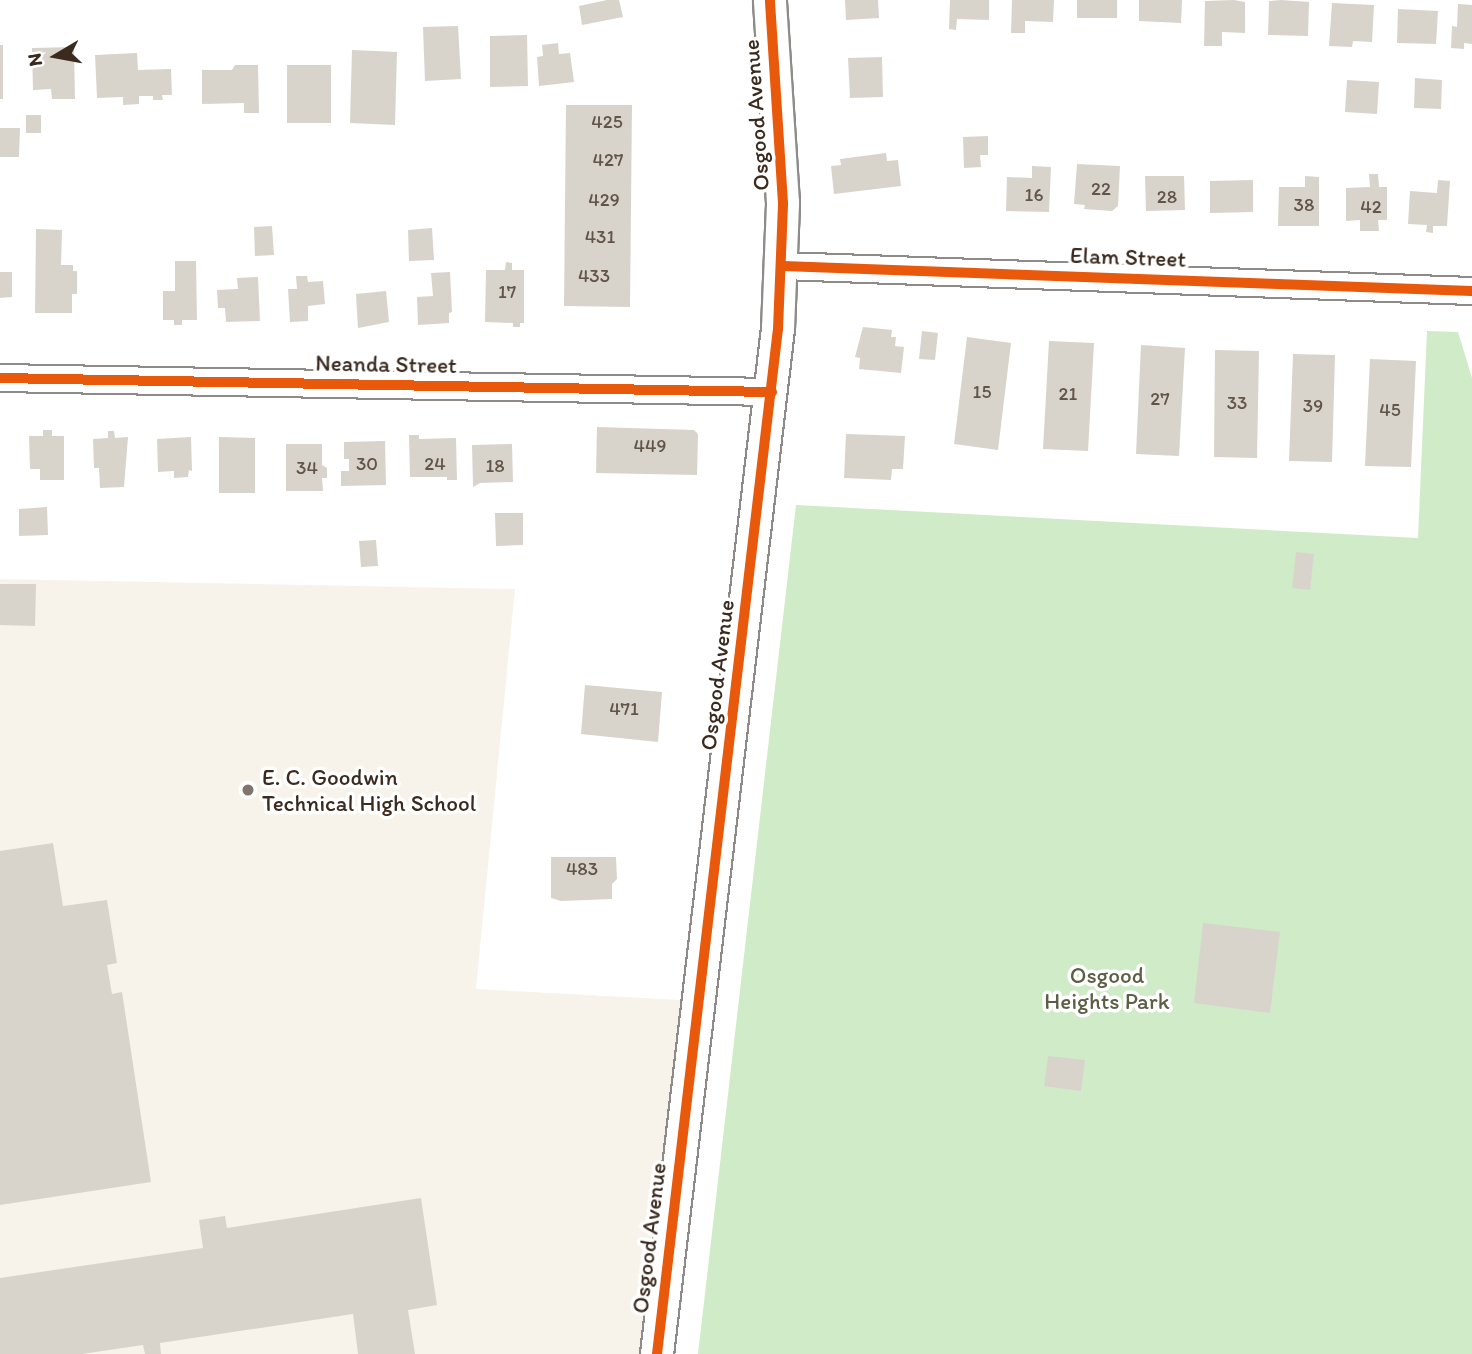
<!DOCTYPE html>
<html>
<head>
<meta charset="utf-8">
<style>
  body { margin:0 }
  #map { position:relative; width:1472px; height:1354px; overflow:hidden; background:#fff; font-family:Itim,sans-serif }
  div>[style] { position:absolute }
  .built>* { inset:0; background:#f7f3eb }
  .green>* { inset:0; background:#d0ebc8 }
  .building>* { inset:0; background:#d8d4cb }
  .roads { filter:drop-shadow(2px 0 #8e8b88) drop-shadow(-2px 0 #8e8b88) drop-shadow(0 2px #8e8b88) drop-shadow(0 -2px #8e8b88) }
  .minor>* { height:26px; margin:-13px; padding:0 13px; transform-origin:13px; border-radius:13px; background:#fff }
  .tertiary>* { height:32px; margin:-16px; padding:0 16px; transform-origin:16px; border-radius:16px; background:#fff }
  .cycleway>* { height:10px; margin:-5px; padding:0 5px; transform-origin:5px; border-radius:5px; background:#e8590c }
  .dots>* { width:19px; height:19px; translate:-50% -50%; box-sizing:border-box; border:4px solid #fff; border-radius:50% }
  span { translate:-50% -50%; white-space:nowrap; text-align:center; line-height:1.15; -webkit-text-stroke:7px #fff; paint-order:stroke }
  .number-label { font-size:19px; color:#625449 }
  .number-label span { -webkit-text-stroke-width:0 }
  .street-label { font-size:23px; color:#3b2a1e }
  .poi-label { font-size:23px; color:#3b2a1e }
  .left { translate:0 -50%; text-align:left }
  .park-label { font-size:23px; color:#5c5f44 }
  .north { position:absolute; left:21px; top:21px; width:70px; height:70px; -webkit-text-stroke:5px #fff; paint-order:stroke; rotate:260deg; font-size:19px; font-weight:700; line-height:28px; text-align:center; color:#3b2a1e }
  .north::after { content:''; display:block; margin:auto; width:24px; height:32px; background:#3b2a1e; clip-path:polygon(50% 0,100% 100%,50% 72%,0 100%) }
</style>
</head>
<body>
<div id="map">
  <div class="built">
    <i style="clip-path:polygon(0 579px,515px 589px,476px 989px,698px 1001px,657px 1354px,0 1354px)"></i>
  </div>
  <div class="green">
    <i style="clip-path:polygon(1427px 331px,1458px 332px,1472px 378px,1472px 1354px,698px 1354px,796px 505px,1418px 538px)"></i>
  </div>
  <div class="building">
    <i style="clip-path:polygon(607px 0,619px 0,623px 17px,582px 25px,579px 6px)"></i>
    <i style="clip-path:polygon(845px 0,878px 0,879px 18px,846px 20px)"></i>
    <i style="clip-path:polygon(950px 0,989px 0,989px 20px,957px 19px,956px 30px,949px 29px)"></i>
    <i style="clip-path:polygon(1012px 0,1054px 0,1053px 22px,1025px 21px,1025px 33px,1011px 33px)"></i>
    <i style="clip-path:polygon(1077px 0,1117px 0,1117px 18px,1077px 18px)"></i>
    <i style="clip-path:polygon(1139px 0,1182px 0,1181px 23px,1139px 21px)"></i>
    <i style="clip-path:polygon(1234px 0,1245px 2px,1245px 33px,1222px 32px,1222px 46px,1204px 46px,1205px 1px)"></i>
    <i style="clip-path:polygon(1281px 0,1309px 2px,1308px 36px,1268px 35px,1269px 1px)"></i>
    <i style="clip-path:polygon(1332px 3px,1374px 5px,1372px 42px,1353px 41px,1352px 47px,1329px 46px)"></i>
    <i style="clip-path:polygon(1458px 4px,1472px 5px,1472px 44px,1464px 43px,1464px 49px,1451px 48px,1452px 26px,1457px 27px)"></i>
    <i style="clip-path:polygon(1398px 9px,1438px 11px,1436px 44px,1397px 43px)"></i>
    <i style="clip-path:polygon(458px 26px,461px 79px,425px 81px,423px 27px)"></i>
    <i style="clip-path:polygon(527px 35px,528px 86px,490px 87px,490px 36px)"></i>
    <i style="clip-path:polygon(558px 43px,559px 54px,570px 53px,574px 82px,539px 86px,537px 57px,543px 56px,542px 45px)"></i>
    <i style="clip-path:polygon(0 45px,3px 45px,3px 99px,0 99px)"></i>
    <i style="clip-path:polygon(74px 47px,75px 99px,52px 99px,51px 89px,33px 90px,32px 48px)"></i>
    <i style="clip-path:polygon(352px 50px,397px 52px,395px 125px,350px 123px)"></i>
    <i style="clip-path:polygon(137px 53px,138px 70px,171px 69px,172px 95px,162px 95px,163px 100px,153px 100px,153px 96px,139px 96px,139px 104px,123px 105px,123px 97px,97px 98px,95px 55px)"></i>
    <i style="clip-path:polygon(882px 57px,883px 97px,850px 98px,848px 58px)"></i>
    <i style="clip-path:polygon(235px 65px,258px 65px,259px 113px,244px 113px,244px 103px,202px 104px,202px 70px,232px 70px)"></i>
    <i style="clip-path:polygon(287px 65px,331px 65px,331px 123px,287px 123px)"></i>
    <i style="clip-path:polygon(1415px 78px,1442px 80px,1441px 109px,1414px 108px)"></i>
    <i style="clip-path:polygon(1347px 80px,1379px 82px,1377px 114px,1345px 112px)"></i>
    <i style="clip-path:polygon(566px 105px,632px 105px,630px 307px,564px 306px)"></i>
    <i style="clip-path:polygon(26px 115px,41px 115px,41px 133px,26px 133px)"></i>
    <i style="clip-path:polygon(0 128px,20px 128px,19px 157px,0 157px)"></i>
    <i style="clip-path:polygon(988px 136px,988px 155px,980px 155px,981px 167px,964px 168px,963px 137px)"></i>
    <i style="clip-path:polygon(886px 153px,887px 161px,898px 160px,901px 186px,834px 194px,831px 166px,841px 165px,840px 159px)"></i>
    <i style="clip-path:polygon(1077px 164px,1120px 166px,1118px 206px,1112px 211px,1084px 209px,1085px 205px,1074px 204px)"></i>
    <i style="clip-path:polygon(1032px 166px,1051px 167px,1049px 212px,1006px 211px,1007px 177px,1032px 178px)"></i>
    <i style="clip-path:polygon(1369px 174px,1378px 174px,1379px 187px,1387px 187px,1387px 220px,1378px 220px,1379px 231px,1360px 231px,1360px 220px,1346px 221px,1346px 188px,1370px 187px)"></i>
    <i style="clip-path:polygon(1145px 176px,1184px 176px,1185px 210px,1146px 211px)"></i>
    <i style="clip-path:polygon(1305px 176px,1319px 177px,1319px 226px,1278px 226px,1279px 187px,1305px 187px)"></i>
    <i style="clip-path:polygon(1253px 180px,1253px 212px,1210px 213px,1210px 181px)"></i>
    <i style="clip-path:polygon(1438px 180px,1450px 181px,1447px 226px,1433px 226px,1433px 233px,1426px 232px,1427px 225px,1408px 224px,1410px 191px,1437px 193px)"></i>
    <i style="clip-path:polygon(272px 226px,274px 255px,255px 256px,254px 227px)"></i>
    <i style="clip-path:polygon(432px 228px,434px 260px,409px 261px,408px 230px)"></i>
    <i style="clip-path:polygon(36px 229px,62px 230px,61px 265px,73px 265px,73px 271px,77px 271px,77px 294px,72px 294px,72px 313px,35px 313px)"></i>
    <i style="clip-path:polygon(175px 261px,196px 261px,197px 320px,182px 320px,182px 325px,174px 325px,174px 320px,163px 320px,163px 291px,175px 291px)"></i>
    <i style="clip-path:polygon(506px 262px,512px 263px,512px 270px,524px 270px,524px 323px,520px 323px,520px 327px,513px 327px,513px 323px,485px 322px,486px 270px,505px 270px)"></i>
    <i style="clip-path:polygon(0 272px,12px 272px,12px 297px,0 298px)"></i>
    <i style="clip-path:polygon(450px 272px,452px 312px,449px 313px,449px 323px,418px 325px,417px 297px,433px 296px,431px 273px)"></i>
    <i style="clip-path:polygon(296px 276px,307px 276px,308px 282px,323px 281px,325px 304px,308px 306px,308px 321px,290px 322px,288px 289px,297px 289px)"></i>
    <i style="clip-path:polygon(258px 277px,260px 321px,226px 322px,225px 308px,218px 308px,217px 290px,238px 289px,237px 278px)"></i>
    <i style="clip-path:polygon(386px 291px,389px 322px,358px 328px,356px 294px)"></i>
    <i style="clip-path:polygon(863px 327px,892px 330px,891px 337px,896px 337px,895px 346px,904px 347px,901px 373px,859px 369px,860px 358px,855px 357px)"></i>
    <i style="clip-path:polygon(922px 331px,938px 333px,935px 360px,919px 359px)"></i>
    <i style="clip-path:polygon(967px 337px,1011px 343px,998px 450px,954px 444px)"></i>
    <i style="clip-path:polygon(1049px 341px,1094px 343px,1088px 451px,1043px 449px)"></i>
    <i style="clip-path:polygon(1141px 345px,1185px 348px,1179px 456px,1136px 454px)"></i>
    <i style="clip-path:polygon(1215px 350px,1259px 351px,1257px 458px,1214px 457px)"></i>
    <i style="clip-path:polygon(1293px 354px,1335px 355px,1332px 462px,1289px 461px)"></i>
    <i style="clip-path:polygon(1370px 359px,1416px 361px,1411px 467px,1365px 466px)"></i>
    <i style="clip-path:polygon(597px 427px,694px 430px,698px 434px,697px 475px,596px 473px)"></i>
    <i style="clip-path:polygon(43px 430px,52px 430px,52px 436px,64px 436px,64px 480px,40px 480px,40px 469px,30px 469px,29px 436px,43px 436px)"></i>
    <i style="clip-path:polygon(108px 431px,114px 431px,115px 438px,128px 437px,124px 487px,100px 488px,99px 468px,94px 468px,93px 439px,108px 438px)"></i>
    <i style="clip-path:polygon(846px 434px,905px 436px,903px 469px,892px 469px,891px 480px,844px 478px)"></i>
    <i style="clip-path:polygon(409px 435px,419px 435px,419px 439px,456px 438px,457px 480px,447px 480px,447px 477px,410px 477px)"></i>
    <i style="clip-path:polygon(191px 437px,192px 471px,189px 470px,188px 477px,174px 478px,174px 471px,158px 472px,157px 439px)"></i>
    <i style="clip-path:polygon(219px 437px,255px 438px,255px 493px,219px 493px)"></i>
    <i style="clip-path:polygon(385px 441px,386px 485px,341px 486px,341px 471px,349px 471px,349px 459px,344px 459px,344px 442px)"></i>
    <i style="clip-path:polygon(286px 444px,322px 444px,322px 465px,327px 468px,327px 478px,322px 478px,323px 491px,286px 491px)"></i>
    <i style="clip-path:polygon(512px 444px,513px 482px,480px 483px,473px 487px,472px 445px)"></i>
    <i style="clip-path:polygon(47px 507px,48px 535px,19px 536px,19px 509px)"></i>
    <i style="clip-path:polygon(495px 513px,523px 513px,523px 545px,496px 546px)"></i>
    <i style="clip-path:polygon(376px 540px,378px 566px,361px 567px,359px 541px)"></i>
    <i style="clip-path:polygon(1296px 552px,1314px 554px,1310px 590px,1292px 588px)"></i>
    <i style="clip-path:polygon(0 584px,36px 584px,35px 626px,0 625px)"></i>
    <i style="clip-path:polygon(585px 685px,662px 692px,658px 742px,581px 734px)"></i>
    <i style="clip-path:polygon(53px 843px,63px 906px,107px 900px,117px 963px,107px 965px,112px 994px,122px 992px,151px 1182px,0 1205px,0 851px)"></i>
    <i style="clip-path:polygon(551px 857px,616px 857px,617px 879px,612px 884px,612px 899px,561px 901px,551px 898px)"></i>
    <i style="clip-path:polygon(1203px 923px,1280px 932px,1270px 1013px,1194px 1003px)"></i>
    <i style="clip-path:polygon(1048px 1056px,1085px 1060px,1081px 1091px,1044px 1086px)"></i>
    <i style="clip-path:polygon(421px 1198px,437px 1305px,408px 1310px,415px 1354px,358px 1354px,353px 1314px,160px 1343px,161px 1354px,145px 1354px,143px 1345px,82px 1354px,0 1354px,0 1278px,203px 1248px,199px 1220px,225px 1216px,227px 1228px)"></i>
  </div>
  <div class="roads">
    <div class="minor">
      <i style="left:783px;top:266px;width:689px;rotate:2.08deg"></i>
      <i style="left:0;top:378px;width:772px;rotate:1.04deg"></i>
    </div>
    <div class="tertiary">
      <i style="left:657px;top:1354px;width:1032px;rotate:-83.27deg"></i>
      <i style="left:778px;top:329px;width:126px;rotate:-87.7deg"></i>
      <i style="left:783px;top:203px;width:203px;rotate:-93.7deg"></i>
    </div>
  </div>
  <div class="cycleway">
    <i style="left:783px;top:266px;width:689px;rotate:2.08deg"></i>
    <i style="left:0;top:378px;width:772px;rotate:1.04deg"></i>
    <i style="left:657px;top:1354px;width:1032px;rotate:-83.27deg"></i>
    <i style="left:778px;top:329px;width:126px;rotate:-87.7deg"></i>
    <i style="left:783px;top:203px;width:203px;rotate:-93.7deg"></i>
  </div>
  <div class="dots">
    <i style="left:248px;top:790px;background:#80756d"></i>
  </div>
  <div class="number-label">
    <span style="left:607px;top:122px">425</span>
    <span style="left:608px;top:160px">427</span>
    <span style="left:1101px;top:189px">22</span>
    <span style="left:1034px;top:195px">16</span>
    <span style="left:1167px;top:197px">28</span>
    <span style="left:604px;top:200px">429</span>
    <span style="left:1304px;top:205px">38</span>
    <span style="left:1371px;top:207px">42</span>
    <span style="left:600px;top:237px">431</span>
    <span style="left:594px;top:276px">433</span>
    <span style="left:507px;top:292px">17</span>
    <span style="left:982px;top:392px">15</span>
    <span style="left:1068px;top:394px">21</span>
    <span style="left:1160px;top:399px">27</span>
    <span style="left:1237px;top:403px">33</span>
    <span style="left:1313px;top:406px">39</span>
    <span style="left:1390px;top:410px">45</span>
    <span style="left:650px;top:446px">449</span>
    <span style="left:367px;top:464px">30</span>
    <span style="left:435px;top:464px">24</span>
    <span style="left:495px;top:466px">18</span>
    <span style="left:307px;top:468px">34</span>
    <span style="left:624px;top:709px">471</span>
    <span style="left:582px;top:869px">483</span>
  </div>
  <div class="street-label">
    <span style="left:756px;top:115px;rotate:-94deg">Osgood Avenue</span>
    <span style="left:1128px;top:257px;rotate:2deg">Elam Street</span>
    <span style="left:386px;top:364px;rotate:1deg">Neanda Street</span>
    <span style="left:717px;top:675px;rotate:-83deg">Osgood Avenue</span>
    <span style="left:649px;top:1238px;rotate:-83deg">Osgood Avenue</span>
  </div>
  <div class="poi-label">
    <span class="left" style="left:262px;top:790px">E. C. Goodwin<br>Technical High School</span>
  </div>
  <div class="park-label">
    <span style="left:1107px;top:988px">Osgood<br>Heights Park</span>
  </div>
  <div class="north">N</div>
</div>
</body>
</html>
